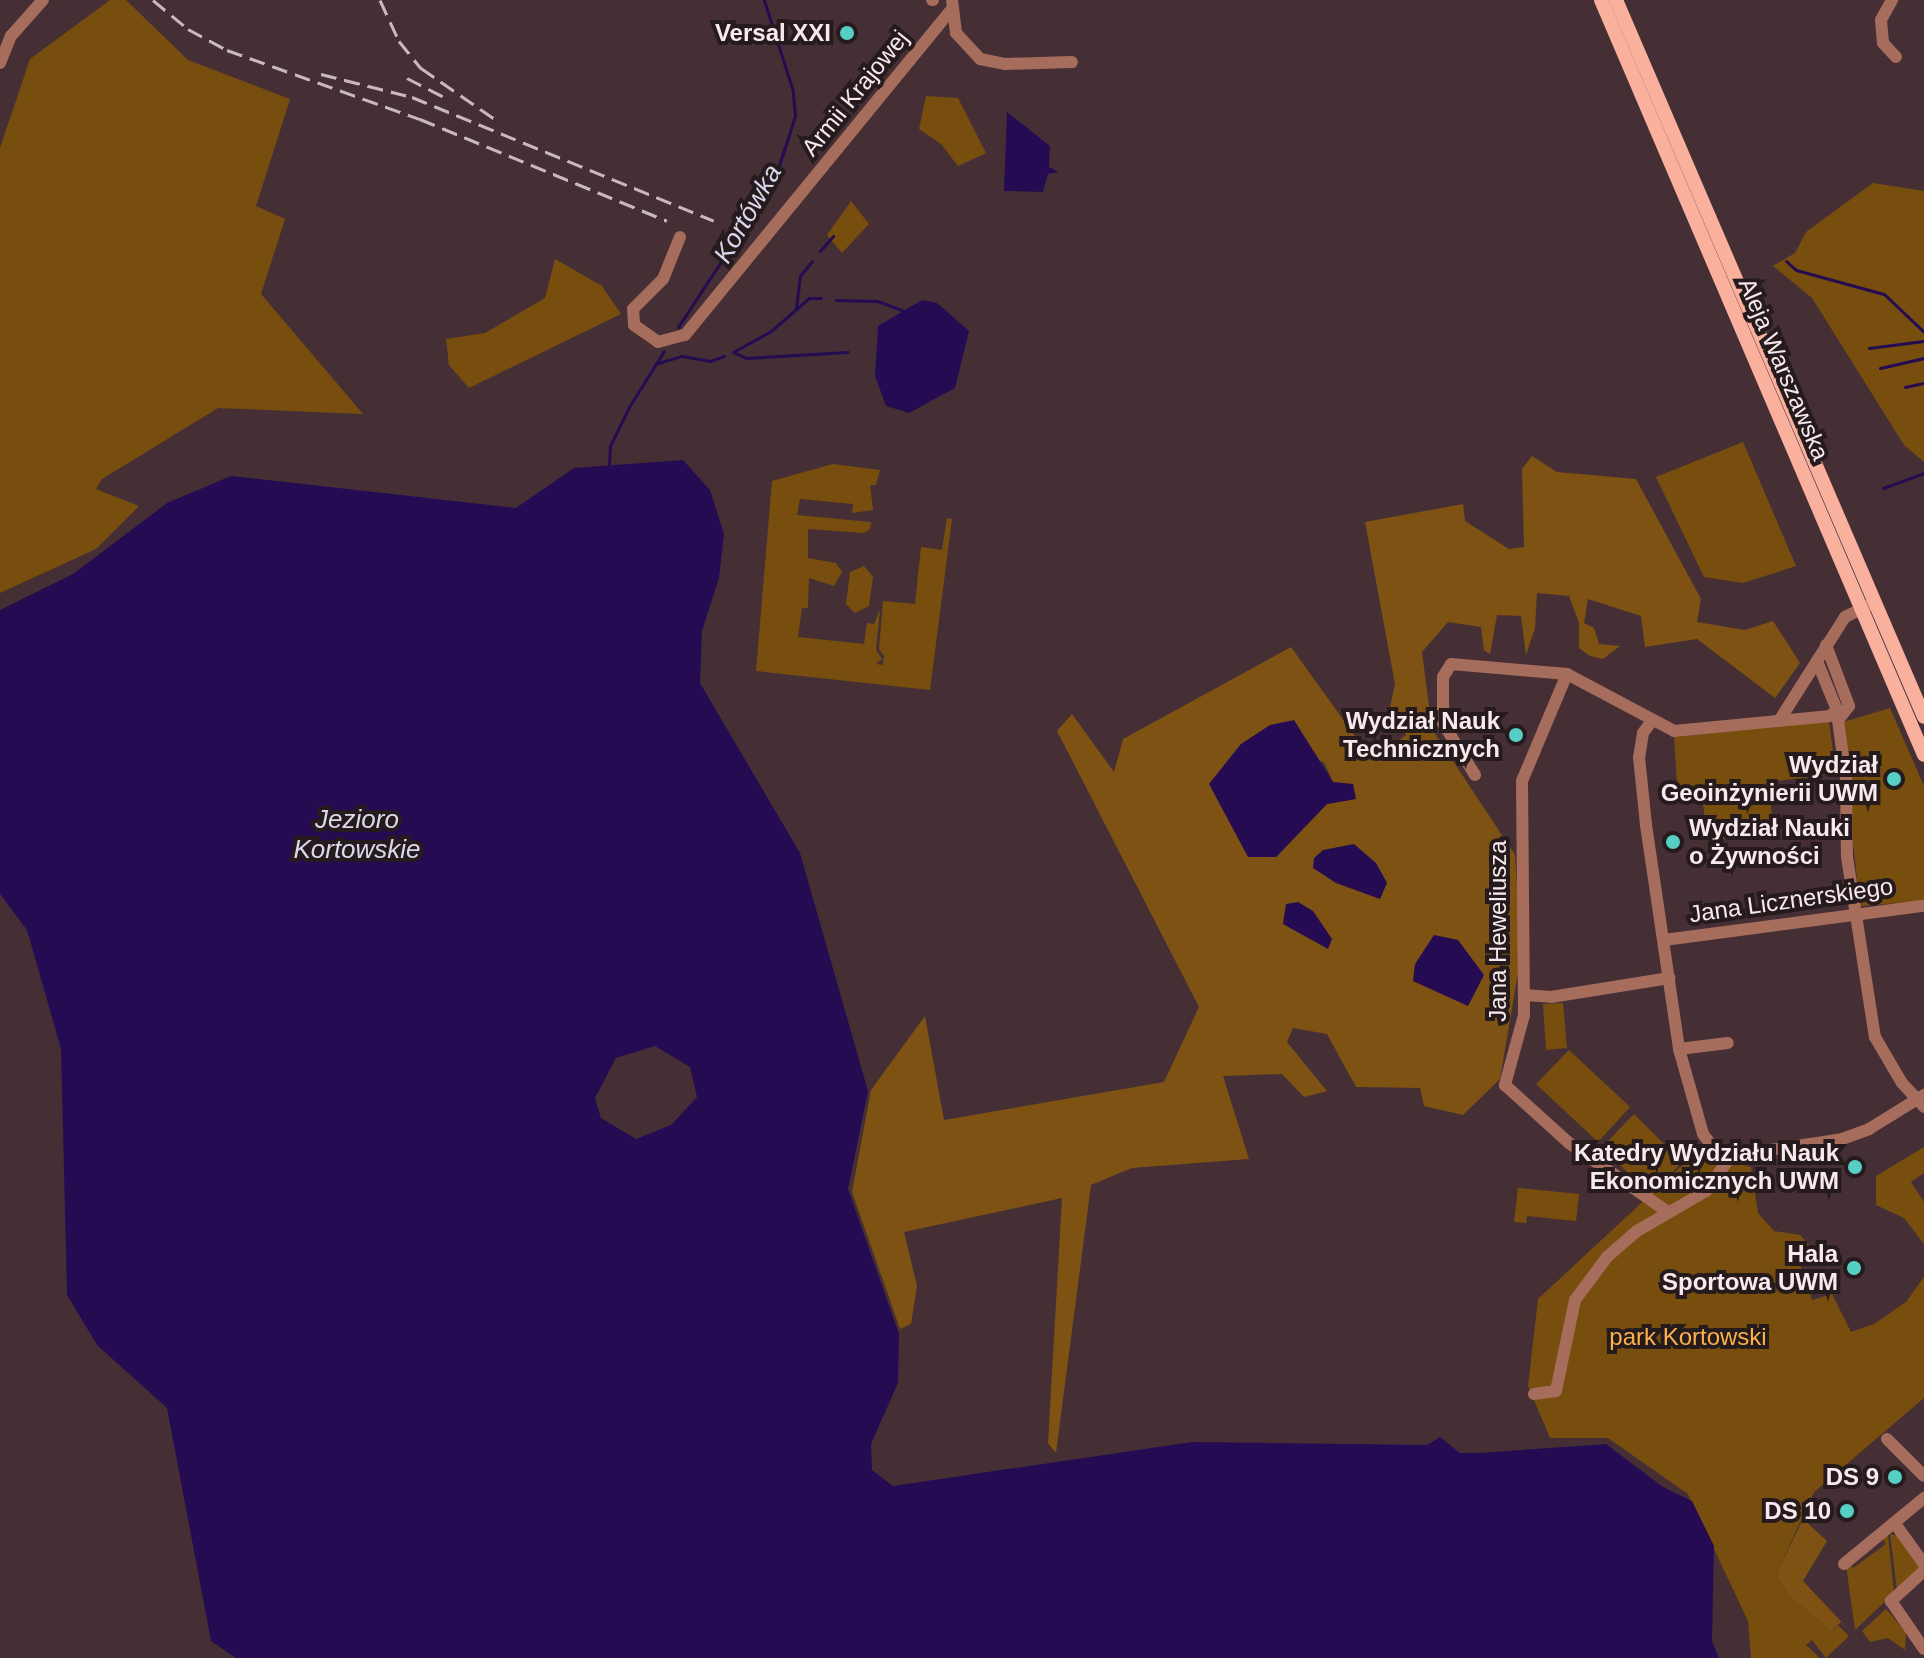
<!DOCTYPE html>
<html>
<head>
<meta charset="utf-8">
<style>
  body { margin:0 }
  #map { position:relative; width:1924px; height:1658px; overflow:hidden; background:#452f35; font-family:Arial,sans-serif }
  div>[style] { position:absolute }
  .green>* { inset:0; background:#784e0e }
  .forest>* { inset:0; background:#7d5213 }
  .water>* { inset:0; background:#250c52 }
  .stream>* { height:3px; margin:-1.5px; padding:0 1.5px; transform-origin:1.5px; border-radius:1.5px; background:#250c52 }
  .minor>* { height:12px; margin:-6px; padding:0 6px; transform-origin:6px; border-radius:6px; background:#a76d5c }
  .major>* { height:14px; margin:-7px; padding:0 7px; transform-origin:7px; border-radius:7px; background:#f9b09c }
  .rail>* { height:3px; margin-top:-1.5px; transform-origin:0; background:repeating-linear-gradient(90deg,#c9b9bd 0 16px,transparent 0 24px) }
  .dots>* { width:22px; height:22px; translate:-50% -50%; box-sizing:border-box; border:4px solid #251b1d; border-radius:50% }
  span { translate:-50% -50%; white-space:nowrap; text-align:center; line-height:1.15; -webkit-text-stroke:8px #251b1d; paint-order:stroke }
  .poi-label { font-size:24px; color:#f8e9ed; font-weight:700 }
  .right { translate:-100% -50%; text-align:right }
  .left { translate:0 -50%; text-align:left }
  .street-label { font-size:24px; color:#f8e9ed }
  .park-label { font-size:24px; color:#fcb048 }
  .water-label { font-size:26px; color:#dbd8ee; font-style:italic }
</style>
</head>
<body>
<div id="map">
  <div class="green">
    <i style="clip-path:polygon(110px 0,126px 0,188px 60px,290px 99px,256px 206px,285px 219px,261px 294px,363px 414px,218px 408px,102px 479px,96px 489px,139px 506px,96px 549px,0 593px,0 148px,30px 59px)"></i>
    <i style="clip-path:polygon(926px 96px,958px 98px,986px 153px,958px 166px,941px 144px,919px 129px)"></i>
    <i style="clip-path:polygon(1873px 183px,1924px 191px,1924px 462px,1904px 445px,1812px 298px,1773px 266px,1795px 253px,1806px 232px)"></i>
    <i style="clip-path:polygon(851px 201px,869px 224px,842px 253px,827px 235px)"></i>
    <i style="clip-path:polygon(555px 259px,602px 286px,621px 314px,469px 388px,449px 365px,446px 339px,485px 333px,545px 298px)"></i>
    <i style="clip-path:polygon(1743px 442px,1796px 566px,1743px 583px,1704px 577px,1656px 477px)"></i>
    <i style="clip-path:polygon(833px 464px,880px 470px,876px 485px,870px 485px,873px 510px,852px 513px,853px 504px,800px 499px,797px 515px,871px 522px,870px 529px,864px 533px,808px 529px,808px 558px,836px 563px,842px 572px,834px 586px,809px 578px,808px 608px,802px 608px,798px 637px,864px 644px,867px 623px,874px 624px,880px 609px,876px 650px,882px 659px,876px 664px,883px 665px,884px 656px,879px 649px,883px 601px,915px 604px,921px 547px,942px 550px,947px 518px,952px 519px,930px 690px,756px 671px,772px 481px)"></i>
    <i style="clip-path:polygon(864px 566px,873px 577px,869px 606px,855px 613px,846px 604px,850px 572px)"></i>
    <i style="clip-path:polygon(1890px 708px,1924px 786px,1924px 901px,1860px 906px,1840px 723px)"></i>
    <i style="clip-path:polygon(1829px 721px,1836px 774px,1768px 782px,1774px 833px,1708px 841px,1702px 797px,1678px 799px,1674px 737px)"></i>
    <i style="clip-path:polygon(1563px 1003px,1567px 1048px,1546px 1050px,1543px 1004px)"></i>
    <i style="clip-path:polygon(1569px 1050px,1630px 1107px,1598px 1142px,1536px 1084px)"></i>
    <i style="clip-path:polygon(1634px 1114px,1682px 1162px,1661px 1185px,1696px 1153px,1751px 1167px,1758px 1213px,1774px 1231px,1800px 1235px,1812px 1248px,1797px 1256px,1812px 1300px,1832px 1294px,1851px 1332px,1874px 1324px,1906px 1302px,1924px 1277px,1924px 1398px,1814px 1492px,1776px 1575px,1789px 1596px,1831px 1631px,1838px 1625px,1849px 1636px,1826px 1658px,1812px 1640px,1806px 1645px,1820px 1658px,1751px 1658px,1748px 1621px,1688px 1494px,1608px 1438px,1550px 1438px,1528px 1386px,1538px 1299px,1650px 1195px,1602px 1147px)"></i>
    <i style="clip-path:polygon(1924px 1147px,1924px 1173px,1911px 1182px,1924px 1202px,1924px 1244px,1904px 1218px,1876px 1205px,1876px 1176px)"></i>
    <i style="clip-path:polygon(1518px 1188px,1579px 1194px,1576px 1221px,1527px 1216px,1526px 1223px,1514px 1222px)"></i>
    <i style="clip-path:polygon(1890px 1534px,1899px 1536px,1920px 1567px,1897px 1590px)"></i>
    <i style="clip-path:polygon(1888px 1535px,1894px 1593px,1855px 1630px,1845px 1558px,1853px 1568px,1886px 1544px,1883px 1539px)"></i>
    <i style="clip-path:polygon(1886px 1609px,1906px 1632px,1905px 1650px,1888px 1638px,1870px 1642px,1862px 1631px)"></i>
  </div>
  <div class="forest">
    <i style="clip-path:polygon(evenodd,1532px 456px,1557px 472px,1636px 479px,1701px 599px,1697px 622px,1745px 630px,1773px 621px,1800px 663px,1775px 698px,1697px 639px,1645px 647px,1641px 616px,1588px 599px,1584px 623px,1594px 628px,1599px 644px,1620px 646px,1603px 659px,1590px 656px,1579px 648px,1579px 623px,1569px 596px,1537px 593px,1535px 628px,1526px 655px,1521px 616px,1497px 615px,1490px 654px,1484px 650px,1481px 627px,1448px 622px,1422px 652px,1432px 729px,1515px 855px,1521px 955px,1500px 1079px,1463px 1115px,1424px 1106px,1420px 1088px,1356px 1087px,1327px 1034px,1293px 1028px,1287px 1042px,1327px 1091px,1304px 1097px,1282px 1074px,1223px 1076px,1249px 1159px,1132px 1168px,1091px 1185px,1056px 1453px,1048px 1443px,1062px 1198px,904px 1232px,917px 1286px,911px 1324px,900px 1329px,852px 1192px,871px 1090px,925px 1016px,944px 1120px,1164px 1082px,1199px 1007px,1057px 731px,1072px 714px,1114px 772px,1123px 739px,1291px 647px,1372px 760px,1406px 735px,1389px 712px,1395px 684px,1365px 522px,1463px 504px,1465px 521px,1509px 549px,1524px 547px,1522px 469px,1532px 456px,1241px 744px,1324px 762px,1333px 782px,1355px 799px,1327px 804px,1276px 857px,1226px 763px,1241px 744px)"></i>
    <i style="clip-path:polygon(1803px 1519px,1827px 1541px,1803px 1581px,1852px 1633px,1841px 1622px,1831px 1631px,1789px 1596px,1776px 1575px)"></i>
  </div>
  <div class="water">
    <i style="clip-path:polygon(1007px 112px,1050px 146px,1049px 167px,1059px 172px,1048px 174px,1043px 192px,1004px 191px)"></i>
    <i style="clip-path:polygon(922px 300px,937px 303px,969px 331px,955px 388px,909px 413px,886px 406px,875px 376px,878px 326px)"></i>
    <i style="clip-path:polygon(evenodd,683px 460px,710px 490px,724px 534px,719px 578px,702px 631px,700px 683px,800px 853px,868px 1091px,848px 1189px,899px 1334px,898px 1383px,871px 1444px,872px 1470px,893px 1486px,1192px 1442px,1427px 1445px,1440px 1437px,1460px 1453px,1478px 1453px,1606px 1444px,1663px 1487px,1692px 1501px,1714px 1546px,1712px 1641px,1719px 1658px,236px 1658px,211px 1641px,167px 1408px,97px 1345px,67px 1295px,61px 1049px,27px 930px,0 894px,0 610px,73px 574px,167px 503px,231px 476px,516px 508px,574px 468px,683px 460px,655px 1046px,690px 1067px,697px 1097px,671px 1125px,636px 1139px,601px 1118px,595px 1098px,616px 1058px,655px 1046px)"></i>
    <i style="clip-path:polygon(1294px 720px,1333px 782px,1353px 784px,1356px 799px,1327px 804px,1276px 857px,1248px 857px,1209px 784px,1241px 744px,1270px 725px)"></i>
    <i style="clip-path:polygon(1354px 844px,1376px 863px,1387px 883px,1380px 899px,1336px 883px,1313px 868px,1314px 858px,1323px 850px)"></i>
    <i style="clip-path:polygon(1298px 902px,1313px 911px,1332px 939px,1328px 949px,1283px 924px,1286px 904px)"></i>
    <i style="clip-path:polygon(1434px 935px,1458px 940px,1484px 975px,1468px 1006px,1413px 981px,1415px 964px)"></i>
  </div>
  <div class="stream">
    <i style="left:820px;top:251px;width:20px;rotate:-49deg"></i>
    <i style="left:1786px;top:261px;width:13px;rotate:42deg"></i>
    <i style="left:1796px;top:270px;width:91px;rotate:15.3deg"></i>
    <i style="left:1884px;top:294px;width:55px;rotate:43.5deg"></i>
    <i style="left:836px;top:300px;width:41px;rotate:1.4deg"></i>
    <i style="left:877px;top:301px;width:27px;rotate:20deg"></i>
    <i style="left:796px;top:308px;width:32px;rotate:-83deg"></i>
    <i style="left:800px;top:276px;width:19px;rotate:-51deg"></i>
    <i style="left:678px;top:327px;width:175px;rotate:-56.7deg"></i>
    <i style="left:774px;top:181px;width:68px;rotate:-72.1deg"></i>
    <i style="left:795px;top:116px;width:25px;rotate:-95deg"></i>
    <i style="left:793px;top:91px;width:96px;rotate:-107.7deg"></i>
    <i style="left:1869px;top:348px;width:55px;rotate:-7.3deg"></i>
    <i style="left:733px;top:352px;width:14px;rotate:25deg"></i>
    <i style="left:746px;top:358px;width:102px;rotate:-3.4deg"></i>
    <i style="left:733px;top:352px;width:43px;rotate:-28.9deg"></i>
    <i style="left:771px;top:331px;width:50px;rotate:-41deg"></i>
    <i style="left:809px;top:298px;width:12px"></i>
    <i style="left:655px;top:364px;width:28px;rotate:-17deg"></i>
    <i style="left:682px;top:356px;width:28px;rotate:10deg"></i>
    <i style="left:710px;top:361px;width:15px;rotate:-20deg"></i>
    <i style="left:1880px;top:368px;width:45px;rotate:-12.8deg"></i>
    <i style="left:1905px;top:387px;width:19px;rotate:-12deg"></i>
    <i style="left:609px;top:465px;width:19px;rotate:-87deg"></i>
    <i style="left:610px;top:446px;width:43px;rotate:-64deg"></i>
    <i style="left:629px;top:407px;width:66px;rotate:-58deg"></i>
    <i style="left:1883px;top:488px;width:44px;rotate:-20.1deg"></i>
  </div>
  <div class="minor">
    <i style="left:932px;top:0;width:1px"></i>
    <i style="left:952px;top:0;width:33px;rotate:83deg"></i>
    <i style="left:956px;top:33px;width:35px;rotate:47deg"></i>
    <i style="left:980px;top:59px;width:25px;rotate:11deg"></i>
    <i style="left:1005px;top:64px;width:67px;rotate:-1.7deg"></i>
    <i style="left:1892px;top:0;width:23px;rotate:119deg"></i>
    <i style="left:1881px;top:20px;width:23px;rotate:85deg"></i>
    <i style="left:1883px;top:43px;width:19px;rotate:47deg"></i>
    <i style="left:0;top:63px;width:29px;rotate:-68deg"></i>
    <i style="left:11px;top:36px;width:48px;rotate:-48.4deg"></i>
    <i style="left:680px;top:237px;width:45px;rotate:112deg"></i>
    <i style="left:663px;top:279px;width:42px;rotate:135deg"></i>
    <i style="left:633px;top:309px;width:16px;rotate:86deg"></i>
    <i style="left:634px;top:325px;width:29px;rotate:35deg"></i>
    <i style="left:658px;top:342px;width:28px;rotate:-15deg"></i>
    <i style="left:685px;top:335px;width:419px;rotate:-50.7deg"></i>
    <i style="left:1826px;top:645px;width:65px;rotate:69.3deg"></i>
    <i style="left:1849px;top:706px;width:18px;rotate:128deg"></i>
    <i style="left:1838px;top:720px;width:60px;rotate:82.3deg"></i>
    <i style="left:1846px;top:779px;width:78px;rotate:89.3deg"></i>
    <i style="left:1847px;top:857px;width:182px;rotate:81.2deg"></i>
    <i style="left:1875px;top:1037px;width:53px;rotate:59.6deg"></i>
    <i style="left:1902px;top:1083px;width:33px;rotate:47deg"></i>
    <i style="left:1567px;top:674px;width:116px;rotate:112.8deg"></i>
    <i style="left:1522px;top:781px;width:234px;rotate:89.5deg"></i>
    <i style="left:1524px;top:1015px;width:73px;rotate:105.2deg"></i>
    <i style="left:1505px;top:1085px;width:86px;rotate:42.2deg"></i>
    <i style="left:1569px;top:1143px;width:121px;rotate:34.9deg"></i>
    <i style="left:1652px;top:721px;width:15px;rotate:127deg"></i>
    <i style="left:1643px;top:733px;width:24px;rotate:99deg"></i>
    <i style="left:1639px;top:757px;width:68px;rotate:84.1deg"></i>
    <i style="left:1646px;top:825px;width:226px;rotate:81.6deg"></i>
    <i style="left:1679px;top:1049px;width:88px;rotate:74.2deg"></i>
    <i style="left:1703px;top:1134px;width:21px;rotate:53deg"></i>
    <i style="left:1716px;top:1151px;width:16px;rotate:18deg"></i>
    <i style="left:1731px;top:1156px;width:112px;rotate:-8.7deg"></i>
    <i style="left:1842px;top:1139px;width:29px;rotate:-20deg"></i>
    <i style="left:1869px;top:1129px;width:65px;rotate:-31.7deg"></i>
    <i style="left:1779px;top:721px;width:71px;rotate:-57.7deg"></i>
    <i style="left:1475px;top:775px;width:61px;rotate:-121.6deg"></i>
    <i style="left:1443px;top:723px;width:46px;rotate:-90deg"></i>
    <i style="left:1443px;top:677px;width:15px;rotate:-58deg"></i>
    <i style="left:1451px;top:664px;width:116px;rotate:4.9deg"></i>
    <i style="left:1567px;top:674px;width:121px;rotate:28deg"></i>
    <i style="left:1674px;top:731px;width:157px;rotate:-5.5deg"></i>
    <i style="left:1830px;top:716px;width:9px;rotate:-41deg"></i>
    <i style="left:1837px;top:710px;width:53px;rotate:-112.2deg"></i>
    <i style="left:1817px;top:661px;width:52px;rotate:-57.5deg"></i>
    <i style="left:1845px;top:617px;width:28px;rotate:-26deg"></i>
    <i style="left:1664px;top:940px;width:262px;rotate:-7.5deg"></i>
    <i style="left:1524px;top:995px;width:27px;rotate:4deg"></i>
    <i style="left:1551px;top:997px;width:120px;rotate:-9.1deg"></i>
    <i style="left:1679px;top:1049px;width:49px;rotate:-7deg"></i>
    <i style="left:1534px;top:1394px;width:22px;rotate:-8deg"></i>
    <i style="left:1556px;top:1391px;width:93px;rotate:-78.2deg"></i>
    <i style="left:1575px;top:1300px;width:54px;rotate:-53.3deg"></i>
    <i style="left:1607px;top:1257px;width:40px;rotate:-41deg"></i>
    <i style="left:1637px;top:1231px;width:80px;rotate:-30.1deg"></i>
    <i style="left:1706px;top:1191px;width:43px;rotate:-54.5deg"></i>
    <i style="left:1887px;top:1439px;width:52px;rotate:45deg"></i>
    <i style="left:1896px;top:1525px;width:48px;rotate:54.3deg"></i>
    <i style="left:1844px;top:1564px;width:104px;rotate:-39.5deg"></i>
    <i style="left:1924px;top:1571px;width:45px;rotate:137.7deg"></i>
    <i style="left:1891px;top:1601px;width:58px;rotate:55.5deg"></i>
  </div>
  <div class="major">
    <i style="left:1601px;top:0;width:821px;rotate:66.84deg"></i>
    <i style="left:1616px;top:0;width:780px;rotate:66.75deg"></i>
  </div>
  <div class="rail">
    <i style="left:153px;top:0;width:45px;rotate:39.6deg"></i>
    <i style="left:188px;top:29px;width:44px;rotate:28.3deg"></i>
    <i style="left:227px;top:50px;width:205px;rotate:19.7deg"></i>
    <i style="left:420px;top:119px;width:267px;rotate:22.4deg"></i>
    <i style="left:380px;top:0;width:45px;rotate:65.1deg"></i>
    <i style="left:399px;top:41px;width:35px;rotate:51deg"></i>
    <i style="left:421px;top:68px;width:95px;rotate:34.7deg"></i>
    <i style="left:321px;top:74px;width:94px;rotate:14.2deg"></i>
    <i style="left:412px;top:97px;width:326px;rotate:22.3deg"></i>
    <i style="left:407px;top:78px;width:42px;rotate:27.2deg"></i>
  </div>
  <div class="dots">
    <i style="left:847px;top:33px;background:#56cec3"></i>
    <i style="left:1516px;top:735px;background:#56cec3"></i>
    <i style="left:1894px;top:779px;background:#56cec3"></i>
    <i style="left:1673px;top:842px;background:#56cec3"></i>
    <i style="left:1855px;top:1167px;background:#56cec3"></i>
    <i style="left:1854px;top:1268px;background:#56cec3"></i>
    <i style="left:1895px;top:1477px;background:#56cec3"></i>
    <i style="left:1847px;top:1511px;background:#56cec3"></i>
  </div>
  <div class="poi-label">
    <span class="right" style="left:831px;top:33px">Versal XXI</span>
    <span class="right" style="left:1500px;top:735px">Wydział Nauk<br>Technicznych</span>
    <span class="right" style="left:1878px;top:779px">Wydział<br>Geoinżynierii UWM</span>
    <span class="left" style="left:1689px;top:842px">Wydział Nauki<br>o Żywności</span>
    <span class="right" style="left:1839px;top:1167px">Katedry Wydziału Nauk<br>Ekonomicznych UWM</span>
    <span class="right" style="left:1838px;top:1268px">Hala<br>Sportowa UWM</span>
    <span class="right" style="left:1879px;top:1477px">DS 9</span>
    <span class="right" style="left:1831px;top:1511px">DS 10</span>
  </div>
  <div class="street-label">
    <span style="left:855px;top:93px;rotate:-51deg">Armii Krajowej</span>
    <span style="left:1784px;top:369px;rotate:67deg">Aleja Warszawska</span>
    <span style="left:1791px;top:900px;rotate:-8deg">Jana Licznerskiego</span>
    <span style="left:1498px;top:931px;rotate:-90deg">Jana Heweliusza</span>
  </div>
  <div class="park-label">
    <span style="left:1688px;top:1337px">park Kortowski</span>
  </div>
  <div class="water-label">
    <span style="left:748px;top:214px;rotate:-60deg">Kortówka</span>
    <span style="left:357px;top:835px">Jezioro<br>Kortowskie</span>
  </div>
</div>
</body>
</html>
